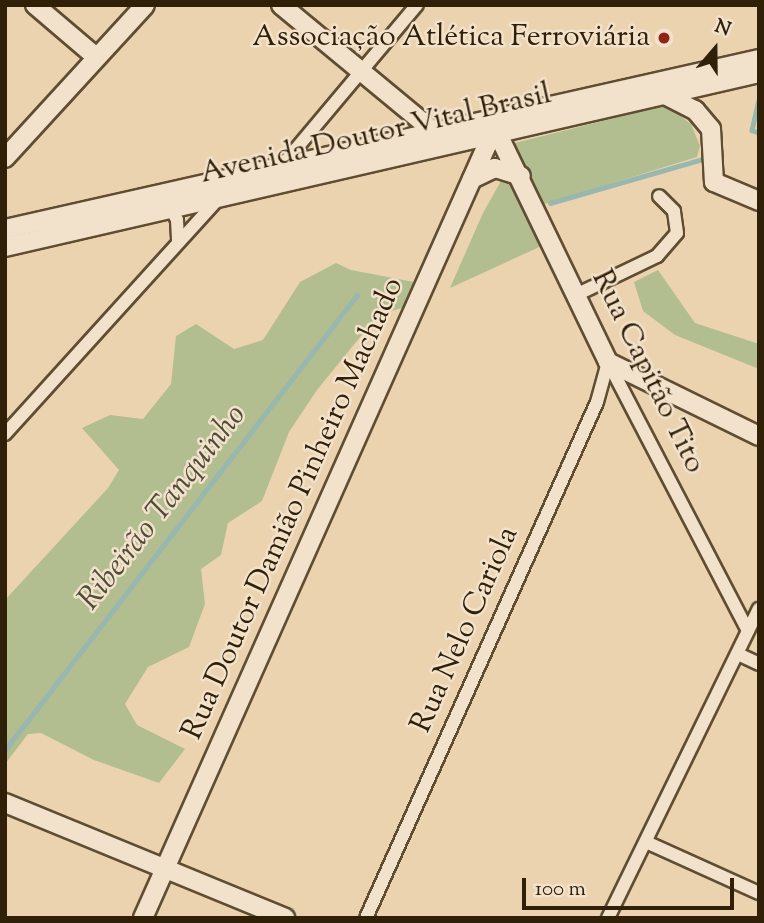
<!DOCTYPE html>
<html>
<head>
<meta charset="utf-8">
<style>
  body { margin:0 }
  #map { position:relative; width:764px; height:923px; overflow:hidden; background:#ebd3b0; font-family:"Sorts Mill Goudy",serif }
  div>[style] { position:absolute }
  .green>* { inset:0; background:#b2be90 }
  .stream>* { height:4.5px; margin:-2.25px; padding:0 2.25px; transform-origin:2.25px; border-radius:2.25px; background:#98b7ae }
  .roads { filter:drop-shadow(2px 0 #5f4d32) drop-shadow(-2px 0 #5f4d32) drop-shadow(0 2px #5f4d32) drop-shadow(0 -2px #5f4d32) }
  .street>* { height:12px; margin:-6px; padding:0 6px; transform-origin:6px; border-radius:6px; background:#f2e2cc }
  .secondary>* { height:18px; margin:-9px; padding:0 9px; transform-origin:9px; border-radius:9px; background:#f2e2cc }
  .dots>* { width:19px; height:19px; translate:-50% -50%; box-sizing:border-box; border:4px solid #f2e2cc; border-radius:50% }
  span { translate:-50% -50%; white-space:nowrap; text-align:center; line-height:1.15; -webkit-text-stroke:5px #f2e2cc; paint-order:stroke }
  .poi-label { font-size:30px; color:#302008 }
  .right { translate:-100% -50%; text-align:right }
  .street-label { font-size:30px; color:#302008 }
  .water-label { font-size:32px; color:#4f4d3a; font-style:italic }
  .frame { position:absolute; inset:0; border:7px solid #302008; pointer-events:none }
  .north { position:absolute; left:680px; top:14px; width:70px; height:70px; -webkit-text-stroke:5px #f2e2cc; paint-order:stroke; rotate:20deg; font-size:19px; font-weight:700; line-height:28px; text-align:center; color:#302008 }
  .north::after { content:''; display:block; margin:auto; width:24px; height:32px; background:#302008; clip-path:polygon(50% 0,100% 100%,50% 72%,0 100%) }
  .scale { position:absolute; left:522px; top:878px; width:212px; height:32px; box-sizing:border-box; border:4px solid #302008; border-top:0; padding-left:9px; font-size:21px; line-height:24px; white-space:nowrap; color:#302008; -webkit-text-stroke:5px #f2e2cc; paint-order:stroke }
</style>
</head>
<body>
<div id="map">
  <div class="green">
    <i style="clip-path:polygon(666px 105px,691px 124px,700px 146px,697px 157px,538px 206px,513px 150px,515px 143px)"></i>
    <i style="clip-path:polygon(506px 172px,548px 243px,450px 288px,483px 213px)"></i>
    <i style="clip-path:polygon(336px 263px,351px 270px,414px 282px,402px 308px,378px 315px,317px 390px,289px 432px,262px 501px,228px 523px,221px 555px,201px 569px,205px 604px,189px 647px,148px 667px,125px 704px,137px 725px,185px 749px,159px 783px,94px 760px,41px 733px,28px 734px,5px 764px,5px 600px,108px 488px,119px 470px,82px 428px,110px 415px,143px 419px,171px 384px,176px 336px,196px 324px,234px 349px,263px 340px,300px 282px)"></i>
    <i style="clip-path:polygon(658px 270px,695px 323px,759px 344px,759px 369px,675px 335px,643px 311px,634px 282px)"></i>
  </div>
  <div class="stream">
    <i style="left:759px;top:100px;width:31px;rotate:103deg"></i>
    <i style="left:752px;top:130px;width:8px;rotate:23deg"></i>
    <i style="left:550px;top:203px;width:158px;rotate:-16.1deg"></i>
    <i style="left:5px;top:750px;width:575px;rotate:-52.27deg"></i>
  </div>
  <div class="roads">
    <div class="street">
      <i style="left:280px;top:168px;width:213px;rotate:-50deg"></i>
      <i style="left:168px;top:203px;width:19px;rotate:62deg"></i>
      <i style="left:177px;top:220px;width:22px;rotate:87deg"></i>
      <i style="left:578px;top:294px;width:88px;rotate:-25.7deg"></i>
      <i style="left:657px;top:256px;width:30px;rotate:-49deg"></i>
      <i style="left:677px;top:233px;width:22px;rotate:-98deg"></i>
      <i style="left:674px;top:211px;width:21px;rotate:-135deg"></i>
      <i style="left:608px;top:362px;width:303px;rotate:62.5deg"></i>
      <i style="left:5px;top:434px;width:319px;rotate:-47.8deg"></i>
      <i style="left:738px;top:654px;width:23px;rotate:25deg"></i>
      <i style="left:646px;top:842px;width:124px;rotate:24.3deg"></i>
      <i style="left:366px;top:918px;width:565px;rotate:-65.88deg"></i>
      <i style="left:597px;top:402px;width:41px;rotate:-74.6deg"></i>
      <i style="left:608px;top:918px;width:344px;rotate:-64deg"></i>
    </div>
    <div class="secondary">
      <i style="left:35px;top:5px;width:80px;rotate:40.4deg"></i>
      <i style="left:281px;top:5px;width:210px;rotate:39.6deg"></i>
      <i style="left:665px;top:95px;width:34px;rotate:27deg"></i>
      <i style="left:695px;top:110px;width:25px;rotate:50deg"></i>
      <i style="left:711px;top:129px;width:53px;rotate:86.8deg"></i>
      <i style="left:714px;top:182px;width:49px;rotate:22.9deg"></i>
      <i style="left:494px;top:126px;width:262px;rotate:64.2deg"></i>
      <i style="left:608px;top:362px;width:168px;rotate:26.1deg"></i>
      <i style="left:5px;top:158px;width:207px;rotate:-47.5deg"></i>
      <i style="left:472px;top:179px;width:25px;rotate:-26deg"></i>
      <i style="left:495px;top:168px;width:27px;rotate:17deg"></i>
      <i style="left:5px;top:229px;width:773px;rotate:-12.71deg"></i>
      <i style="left:5px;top:247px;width:774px;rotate:-12.99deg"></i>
      <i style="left:5px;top:803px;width:303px;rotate:22.3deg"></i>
      <i style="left:143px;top:918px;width:846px;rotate:-66.01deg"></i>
      <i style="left:487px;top:145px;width:23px;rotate:-105deg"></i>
    </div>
  </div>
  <div class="dots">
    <i style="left:664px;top:38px;background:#8f2418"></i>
  </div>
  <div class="poi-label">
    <span class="right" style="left:650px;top:38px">Associação Atlética Ferroviária</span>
  </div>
  <div class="street-label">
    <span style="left:376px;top:135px;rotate:-13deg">Avenida Doutor Vital Brasil</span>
    <span style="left:647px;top:372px;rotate:64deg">Rua Capitão Tito</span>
    <span style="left:294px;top:509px;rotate:-66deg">Rua Doutor Damião Pinheiro Machado</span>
    <span style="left:466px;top:630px;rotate:-66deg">Rua Nelo Cariola</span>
  </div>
  <div class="water-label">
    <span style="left:163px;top:508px;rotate:-52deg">Ribeirão Tanquinho</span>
  </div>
  <div class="frame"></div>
  <div class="north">N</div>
  <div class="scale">100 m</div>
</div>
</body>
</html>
